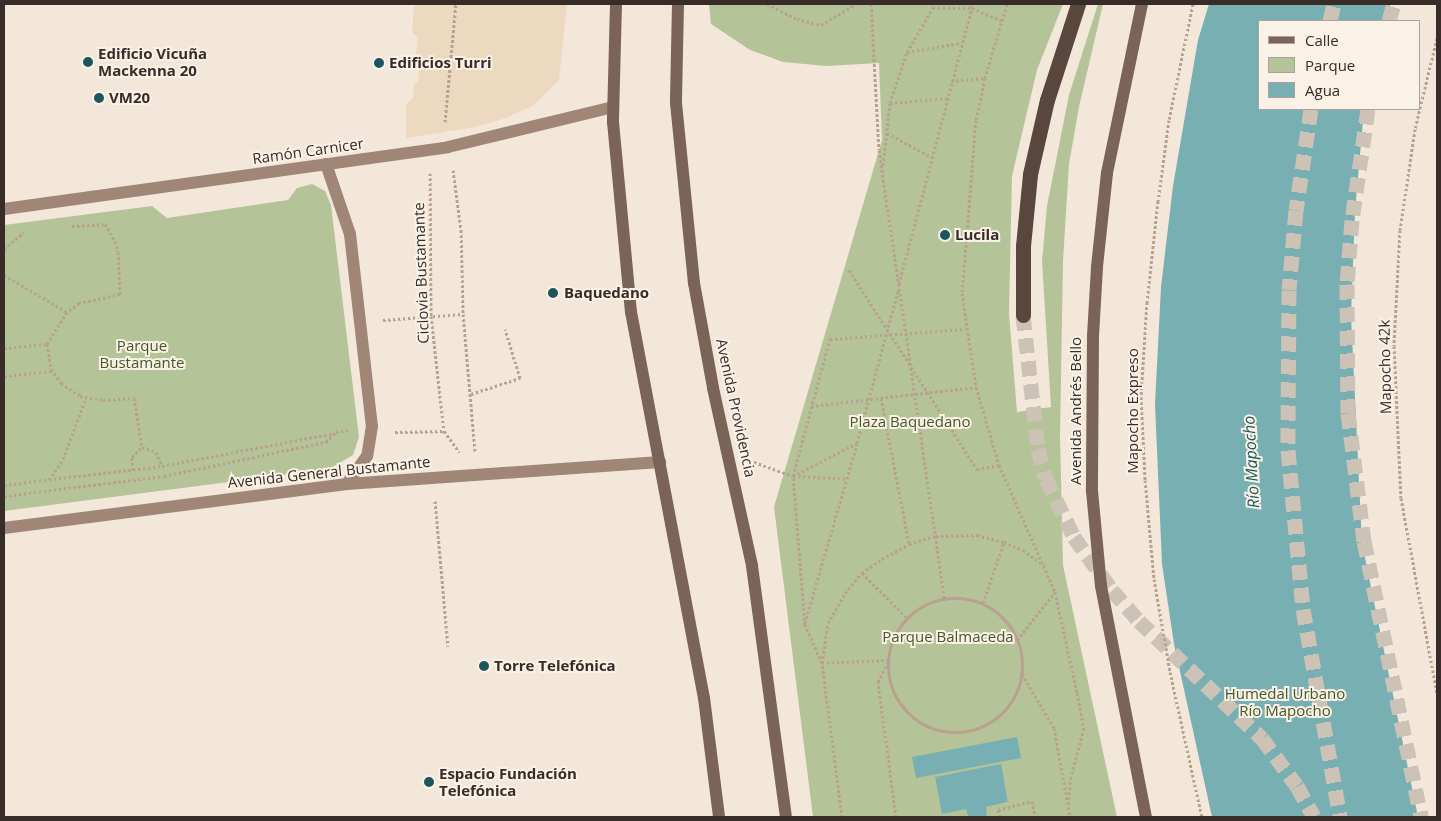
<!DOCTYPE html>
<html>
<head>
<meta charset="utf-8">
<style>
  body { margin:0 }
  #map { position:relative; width:1441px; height:821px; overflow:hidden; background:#f3e7da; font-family:"Open Sans",sans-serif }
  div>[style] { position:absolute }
  .green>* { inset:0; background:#b5c399 }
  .plaza>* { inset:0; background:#ecd9c0 }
  .water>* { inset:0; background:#77afb2 }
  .highway-tunnel>* { height:15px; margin-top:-7.5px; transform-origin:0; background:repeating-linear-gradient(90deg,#cdc2b6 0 15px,transparent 0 23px) }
  .path>* { height:3px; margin-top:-1.5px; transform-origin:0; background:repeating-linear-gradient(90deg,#b8a18f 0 2.5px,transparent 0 5px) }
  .path>.ring { margin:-1.5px; padding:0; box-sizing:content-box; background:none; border:3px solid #b8a18f; border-radius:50% }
  .secondary>* { height:12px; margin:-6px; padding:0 6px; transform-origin:6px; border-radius:6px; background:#a08676 }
  .primary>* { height:12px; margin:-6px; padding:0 6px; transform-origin:6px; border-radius:6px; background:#7a6357 }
  .highway>* { height:15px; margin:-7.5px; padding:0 7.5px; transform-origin:7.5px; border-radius:7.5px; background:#59463d }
  .dots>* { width:14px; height:14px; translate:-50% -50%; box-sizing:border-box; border:2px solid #faf1e7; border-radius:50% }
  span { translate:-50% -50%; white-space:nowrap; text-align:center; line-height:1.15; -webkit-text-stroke:4px #faf1e7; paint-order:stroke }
  .poi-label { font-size:15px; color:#372c27; font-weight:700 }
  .left { translate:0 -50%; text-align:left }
  .street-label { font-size:15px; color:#372c27 }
  .park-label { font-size:15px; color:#465729 }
  .water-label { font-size:16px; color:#1a565b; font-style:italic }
  .frame { position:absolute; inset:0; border:5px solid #372c27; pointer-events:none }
  .legend { position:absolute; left:1258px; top:20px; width:162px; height:90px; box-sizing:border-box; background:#faf1e7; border:1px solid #aca29a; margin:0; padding:6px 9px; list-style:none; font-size:15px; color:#372c27 }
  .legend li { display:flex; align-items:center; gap:10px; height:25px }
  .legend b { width:25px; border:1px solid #aca29a }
</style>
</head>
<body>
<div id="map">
  <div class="green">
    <i style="clip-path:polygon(709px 4px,1063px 4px,1037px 70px,1012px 176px,1009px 313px,1017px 412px,1051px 407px,1042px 261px,1047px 206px,1069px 95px,1098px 4px,1103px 4px,1079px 107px,1069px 164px,1063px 261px,1060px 435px,1063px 565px,1117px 817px,987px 817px,985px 807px,1008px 802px,1000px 764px,966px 809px,968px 817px,813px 817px,774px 507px,882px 140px,879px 63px,826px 66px,783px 62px,750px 50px,711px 24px)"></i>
    <i style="clip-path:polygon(312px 184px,325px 191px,331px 205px,359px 437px,353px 455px,329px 469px,4px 511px,4px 225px,152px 206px,167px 218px,288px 200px,297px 188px)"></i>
  </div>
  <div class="plaza">
    <i style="clip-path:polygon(417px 4px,567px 4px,559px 80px,534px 105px,506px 118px,476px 127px,406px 138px,406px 104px,413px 98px,414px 83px,418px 83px,420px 54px,416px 54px,418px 38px,412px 32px,414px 6px)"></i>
  </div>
  <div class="water">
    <i style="clip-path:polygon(1209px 4px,1390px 4px,1385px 21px,1260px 21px,1260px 109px,1364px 109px,1355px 211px,1351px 316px,1362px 543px,1418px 817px,1212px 817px,1174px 644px,1162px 564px,1155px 404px,1161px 287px,1173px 186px,1198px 40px)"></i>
    <i style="clip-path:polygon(1017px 737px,1021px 758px,916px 778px,912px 757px)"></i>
    <i style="clip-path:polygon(1001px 764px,1008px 802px,986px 807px,987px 817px,968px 817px,966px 809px,942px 814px,935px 777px)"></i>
  </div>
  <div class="highway-tunnel">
    <i style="left:1330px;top:21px;width:17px;rotate:-77deg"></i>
    <i style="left:1389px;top:21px;width:18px;rotate:-74deg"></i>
    <i style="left:1311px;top:109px;width:102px;rotate:98.4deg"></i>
    <i style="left:1296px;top:210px;width:80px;rotate:95deg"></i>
    <i style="left:1289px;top:290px;width:160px;rotate:90.4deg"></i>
    <i style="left:1288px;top:450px;width:160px;rotate:84.6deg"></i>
    <i style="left:1303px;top:609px;width:211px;rotate:79.9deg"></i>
    <i style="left:1368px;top:109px;width:112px;rotate:98.2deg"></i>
    <i style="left:1352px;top:220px;width:64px;rotate:94.5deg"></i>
    <i style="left:1347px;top:284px;width:129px;rotate:89.6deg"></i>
    <i style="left:1348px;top:413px;width:129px;rotate:82.9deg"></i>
    <i style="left:1364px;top:541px;width:282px;rotate:78.3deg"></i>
    <i style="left:1023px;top:315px;width:135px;rotate:83.6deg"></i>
    <i style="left:1038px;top:449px;width:31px;rotate:75deg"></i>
    <i style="left:1046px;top:479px;width:64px;rotate:64.2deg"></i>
    <i style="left:1074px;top:537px;width:65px;rotate:54.4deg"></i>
    <i style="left:1112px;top:590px;width:41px;rotate:48.9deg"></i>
    <i style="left:1139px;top:621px;width:170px;rotate:43.6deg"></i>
    <i style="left:1262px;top:738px;width:59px;rotate:53.9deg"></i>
    <i style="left:1297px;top:786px;width:35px;rotate:61deg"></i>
  </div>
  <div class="path">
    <i style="left:767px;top:4px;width:34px;rotate:27deg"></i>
    <i style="left:797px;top:19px;width:25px;rotate:14deg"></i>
    <i style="left:821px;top:25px;width:41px;rotate:-31deg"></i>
    <i style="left:871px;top:4px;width:146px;rotate:86.9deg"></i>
    <i style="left:879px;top:150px;width:453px;rotate:81.7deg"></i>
    <i style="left:1007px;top:4px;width:77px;rotate:106.6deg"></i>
    <i style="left:985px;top:78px;width:43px;rotate:102.1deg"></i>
    <i style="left:976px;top:120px;width:174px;rotate:94.6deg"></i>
    <i style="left:962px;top:293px;width:95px;rotate:81.5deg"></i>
    <i style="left:976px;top:387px;width:81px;rotate:73.6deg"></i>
    <i style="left:999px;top:465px;width:139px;rotate:66.2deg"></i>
    <i style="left:1055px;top:592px;width:103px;rotate:77.7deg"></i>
    <i style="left:1077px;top:693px;width:36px;rotate:79deg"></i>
    <i style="left:1084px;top:728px;width:51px;rotate:104.9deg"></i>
    <i style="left:1071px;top:777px;width:30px;rotate:96deg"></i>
    <i style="left:1193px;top:4px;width:118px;rotate:101.7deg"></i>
    <i style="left:1169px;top:120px;width:82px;rotate:97.7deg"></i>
    <i style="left:1158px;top:201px;width:102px;rotate:96.2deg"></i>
    <i style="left:1147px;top:302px;width:95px;rotate:93.6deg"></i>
    <i style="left:1141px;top:397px;width:83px;rotate:87.2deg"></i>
    <i style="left:1145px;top:480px;width:99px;rotate:84.8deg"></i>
    <i style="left:1154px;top:579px;width:94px;rotate:80.2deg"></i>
    <i style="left:1170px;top:672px;width:148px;rotate:77.6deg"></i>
    <i style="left:933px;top:8px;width:39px"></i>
    <i style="left:972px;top:8px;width:33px;rotate:23deg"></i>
    <i style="left:1437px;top:38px;width:94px;rotate:103.6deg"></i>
    <i style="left:1415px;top:129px;width:102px;rotate:98.4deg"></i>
    <i style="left:1400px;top:230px;width:116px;rotate:93deg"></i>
    <i style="left:1394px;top:346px;width:152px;rotate:87.4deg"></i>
    <i style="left:1401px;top:498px;width:200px;rotate:79.6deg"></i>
    <i style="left:907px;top:52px;width:55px;rotate:-9.5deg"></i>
    <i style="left:951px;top:81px;width:34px;rotate:-5deg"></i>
    <i style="left:890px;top:103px;width:57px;rotate:-5deg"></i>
    <i style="left:445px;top:122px;width:119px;rotate:-84.7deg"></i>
    <i style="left:887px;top:133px;width:50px;rotate:28.6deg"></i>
    <i style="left:883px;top:165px;width:62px;rotate:-83.6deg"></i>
    <i style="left:890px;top:103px;width:54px;rotate:-71.6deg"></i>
    <i style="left:907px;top:52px;width:56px;rotate:-59.7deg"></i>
    <i style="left:453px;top:170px;width:61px;rotate:82.4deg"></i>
    <i style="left:461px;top:230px;width:84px;rotate:88.6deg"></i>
    <i style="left:463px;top:314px;width:139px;rotate:85deg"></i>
    <i style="left:430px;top:173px;width:143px;rotate:89.6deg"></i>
    <i style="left:431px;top:316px;width:116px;rotate:83.6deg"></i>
    <i style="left:444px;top:431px;width:26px;rotate:54deg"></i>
    <i style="left:72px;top:226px;width:33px;rotate:-3deg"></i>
    <i style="left:105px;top:224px;width:20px;rotate:60deg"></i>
    <i style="left:115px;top:241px;width:11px;rotate:75deg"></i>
    <i style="left:118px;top:252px;width:42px;rotate:87.3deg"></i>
    <i style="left:120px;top:294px;width:42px;rotate:167.6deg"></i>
    <i style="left:79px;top:303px;width:15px;rotate:143deg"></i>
    <i style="left:67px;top:312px;width:38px;rotate:122deg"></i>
    <i style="left:47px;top:344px;width:25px;rotate:81deg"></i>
    <i style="left:51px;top:369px;width:17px;rotate:54deg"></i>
    <i style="left:61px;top:383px;width:23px;rotate:34deg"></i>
    <i style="left:80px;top:396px;width:23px;rotate:10deg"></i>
    <i style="left:103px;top:400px;width:31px;rotate:-4deg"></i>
    <i style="left:134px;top:398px;width:50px;rotate:80.7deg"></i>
    <i style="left:4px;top:249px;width:26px;rotate:-40deg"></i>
    <i style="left:849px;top:270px;width:237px;rotate:57.3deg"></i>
    <i style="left:977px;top:469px;width:22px;rotate:-10deg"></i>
    <i style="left:4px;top:275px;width:73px;rotate:30.4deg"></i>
    <i style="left:899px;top:284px;width:290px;rotate:-75.2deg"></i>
    <i style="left:383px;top:320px;width:80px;rotate:-4.3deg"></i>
    <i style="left:4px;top:348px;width:43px;rotate:-5.3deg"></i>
    <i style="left:4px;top:376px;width:48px;rotate:-5.9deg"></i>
    <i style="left:471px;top:394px;width:52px;rotate:-18.1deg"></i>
    <i style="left:520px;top:378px;width:51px;rotate:-107deg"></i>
    <i style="left:881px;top:398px;width:149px;rotate:79.1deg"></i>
    <i style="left:811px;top:406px;width:166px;rotate:-6.6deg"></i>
    <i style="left:395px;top:432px;width:49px;rotate:-1.2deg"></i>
    <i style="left:754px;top:462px;width:41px;rotate:19.7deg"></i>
    <i style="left:793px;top:476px;width:72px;rotate:-27.3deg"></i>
    <i style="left:857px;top:443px;width:157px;rotate:-74.9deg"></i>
    <i style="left:133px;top:470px;width:13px;rotate:-94deg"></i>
    <i style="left:132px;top:457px;width:14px;rotate:-45deg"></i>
    <i style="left:142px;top:447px;width:15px;rotate:20deg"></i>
    <i style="left:156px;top:452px;width:15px;rotate:67deg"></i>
    <i style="left:793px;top:476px;width:55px;rotate:3.1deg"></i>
    <i style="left:49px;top:480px;width:25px;rotate:-56deg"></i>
    <i style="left:63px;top:459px;width:65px;rotate:-69.3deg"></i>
    <i style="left:4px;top:485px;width:159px;rotate:-6.9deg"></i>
    <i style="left:162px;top:466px;width:176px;rotate:-10.8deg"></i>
    <i style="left:4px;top:496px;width:161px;rotate:-7.1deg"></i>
    <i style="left:164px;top:476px;width:166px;rotate:-11.9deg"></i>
    <i style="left:326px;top:442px;width:14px;rotate:-45deg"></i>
    <i style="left:336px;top:432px;width:12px;rotate:-9deg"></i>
    <i style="left:435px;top:501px;width:146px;rotate:84.9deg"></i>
    <i style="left:862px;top:573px;width:64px;rotate:45deg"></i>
    <i class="ring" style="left:888px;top:598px;width:131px;height:131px"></i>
    <i style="left:983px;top:603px;width:65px;rotate:-71deg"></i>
    <i style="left:805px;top:623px;width:186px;rotate:-73.8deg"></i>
    <i style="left:1017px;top:640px;width:61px;rotate:-51.6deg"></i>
    <i style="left:1022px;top:674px;width:63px;rotate:59.3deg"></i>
    <i style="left:1054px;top:728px;width:73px;rotate:79.8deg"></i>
    <i style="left:1068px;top:807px;width:10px;rotate:79deg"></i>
    <i style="left:842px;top:817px;width:155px;rotate:-97.4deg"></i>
    <i style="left:822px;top:663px;width:40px;rotate:-81.5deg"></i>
    <i style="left:828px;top:623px;width:34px;rotate:-60deg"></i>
    <i style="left:845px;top:593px;width:26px;rotate:-50deg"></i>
    <i style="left:862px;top:573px;width:24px;rotate:-35deg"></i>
    <i style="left:882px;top:559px;width:31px;rotate:-29deg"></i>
    <i style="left:909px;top:544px;width:28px;rotate:-17deg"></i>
    <i style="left:936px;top:536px;width:41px;rotate:-1.4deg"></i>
    <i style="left:977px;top:535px;width:28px;rotate:15deg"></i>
    <i style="left:1004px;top:542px;width:21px;rotate:23deg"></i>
    <i style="left:1023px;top:550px;width:27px;rotate:36deg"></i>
    <i style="left:896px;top:817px;width:136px;rotate:-97.6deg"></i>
    <i style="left:878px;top:682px;width:25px;rotate:-63deg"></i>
    <i style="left:889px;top:660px;width:67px;rotate:177.4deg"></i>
    <i style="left:822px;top:663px;width:42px;rotate:-114.1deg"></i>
    <i style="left:805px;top:625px;width:149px;rotate:-94.6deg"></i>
    <i style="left:793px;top:476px;width:142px;rotate:-74.9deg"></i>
    <i style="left:830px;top:339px;width:135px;rotate:-4.2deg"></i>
    <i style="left:1000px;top:817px;width:7px;rotate:-106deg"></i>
    <i style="left:998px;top:810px;width:35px;rotate:-15deg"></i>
    <i style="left:1032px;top:801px;width:16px;rotate:79deg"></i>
  </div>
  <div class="secondary">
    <i style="left:326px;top:164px;width:74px;rotate:71.1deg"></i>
    <i style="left:350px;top:234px;width:193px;rotate:83.5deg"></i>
    <i style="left:372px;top:426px;width:30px;rotate:99deg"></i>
    <i style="left:367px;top:456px;width:34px;rotate:126deg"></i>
    <i style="left:4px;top:209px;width:448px;rotate:-7.9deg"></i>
    <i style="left:448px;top:147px;width:170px;rotate:-13.6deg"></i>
    <i style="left:4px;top:528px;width:346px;rotate:-7.3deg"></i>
    <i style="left:347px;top:484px;width:314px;rotate:-4deg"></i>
  </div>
  <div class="primary">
    <i style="left:616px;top:4px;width:118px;rotate:91.5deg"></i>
    <i style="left:613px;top:122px;width:191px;rotate:84.6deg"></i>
    <i style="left:631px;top:312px;width:393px;rotate:79.3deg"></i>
    <i style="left:704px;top:698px;width:120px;rotate:82.8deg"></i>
    <i style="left:678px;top:4px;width:99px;rotate:91.2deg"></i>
    <i style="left:676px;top:103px;width:181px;rotate:84.3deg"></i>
    <i style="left:694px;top:283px;width:107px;rotate:79.7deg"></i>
    <i style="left:713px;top:388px;width:182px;rotate:77.6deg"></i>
    <i style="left:752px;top:566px;width:253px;rotate:82.3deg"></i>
    <i style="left:1142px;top:4px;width:173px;rotate:101.7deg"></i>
    <i style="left:1107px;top:173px;width:95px;rotate:96.1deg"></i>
    <i style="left:1097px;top:267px;width:69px;rotate:93.3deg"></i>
    <i style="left:1093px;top:336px;width:155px;rotate:90.4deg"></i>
    <i style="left:1092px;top:491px;width:95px;rotate:84.6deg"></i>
    <i style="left:1101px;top:586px;width:235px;rotate:79deg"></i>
  </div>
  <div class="highway">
    <i style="left:1023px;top:315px;width:69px;rotate:-90deg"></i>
    <i style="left:1023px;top:246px;width:72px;rotate:-84.4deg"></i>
    <i style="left:1030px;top:174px;width:76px;rotate:-77.1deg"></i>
    <i style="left:1047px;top:100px;width:101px;rotate:-72.1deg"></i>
  </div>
  <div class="dots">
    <i style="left:88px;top:62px;background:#1a565b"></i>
    <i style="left:379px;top:63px;background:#1a565b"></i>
    <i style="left:99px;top:98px;background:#1a565b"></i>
    <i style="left:945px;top:235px;background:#1a565b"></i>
    <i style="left:553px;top:293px;background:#1a565b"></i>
    <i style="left:484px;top:666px;background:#1a565b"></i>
    <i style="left:429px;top:782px;background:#1a565b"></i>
  </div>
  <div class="poi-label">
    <span class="left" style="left:98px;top:62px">Edificio Vicuña<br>Mackenna 20</span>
    <span class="left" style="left:389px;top:63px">Edificios Turri</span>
    <span class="left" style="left:109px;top:98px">VM20</span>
    <span class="left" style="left:955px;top:235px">Lucila</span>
    <span class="left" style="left:564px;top:293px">Baquedano</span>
    <span class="left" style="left:494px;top:666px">Torre Telefónica</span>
    <span class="left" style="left:439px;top:782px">Espacio Fundación<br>Telefónica</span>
  </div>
  <div class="street-label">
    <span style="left:308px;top:151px;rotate:-8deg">Ramón Carnicer</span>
    <span style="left:421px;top:273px;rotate:-92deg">Ciclovia Bustamante</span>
    <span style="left:1385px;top:367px;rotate:-91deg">Mapocho 42k</span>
    <span style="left:736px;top:408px;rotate:78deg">Avenida Providencia</span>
    <span style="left:1076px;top:411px;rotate:-90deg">Avenida Andrés Bello</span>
    <span style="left:1133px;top:411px;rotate:-90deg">Mapocho Expreso</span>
    <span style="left:329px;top:472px;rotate:-6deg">Avenida General Bustamante</span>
  </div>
  <div class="park-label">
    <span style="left:142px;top:354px">Parque<br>Bustamante</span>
    <span style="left:910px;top:422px">Plaza Baquedano</span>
    <span style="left:948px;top:637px">Parque Balmaceda</span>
    <span style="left:1285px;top:702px">Humedal Urbano<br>Río Mapocho</span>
  </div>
  <div class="water-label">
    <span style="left:1251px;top:462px;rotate:-93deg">Río Mapocho</span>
  </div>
  <div class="frame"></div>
  <ul class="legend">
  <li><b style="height:6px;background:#7a6357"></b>Calle</li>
  <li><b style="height:14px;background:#b5c399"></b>Parque</li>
  <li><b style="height:14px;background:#77afb2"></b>Agua</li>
  </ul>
</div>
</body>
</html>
